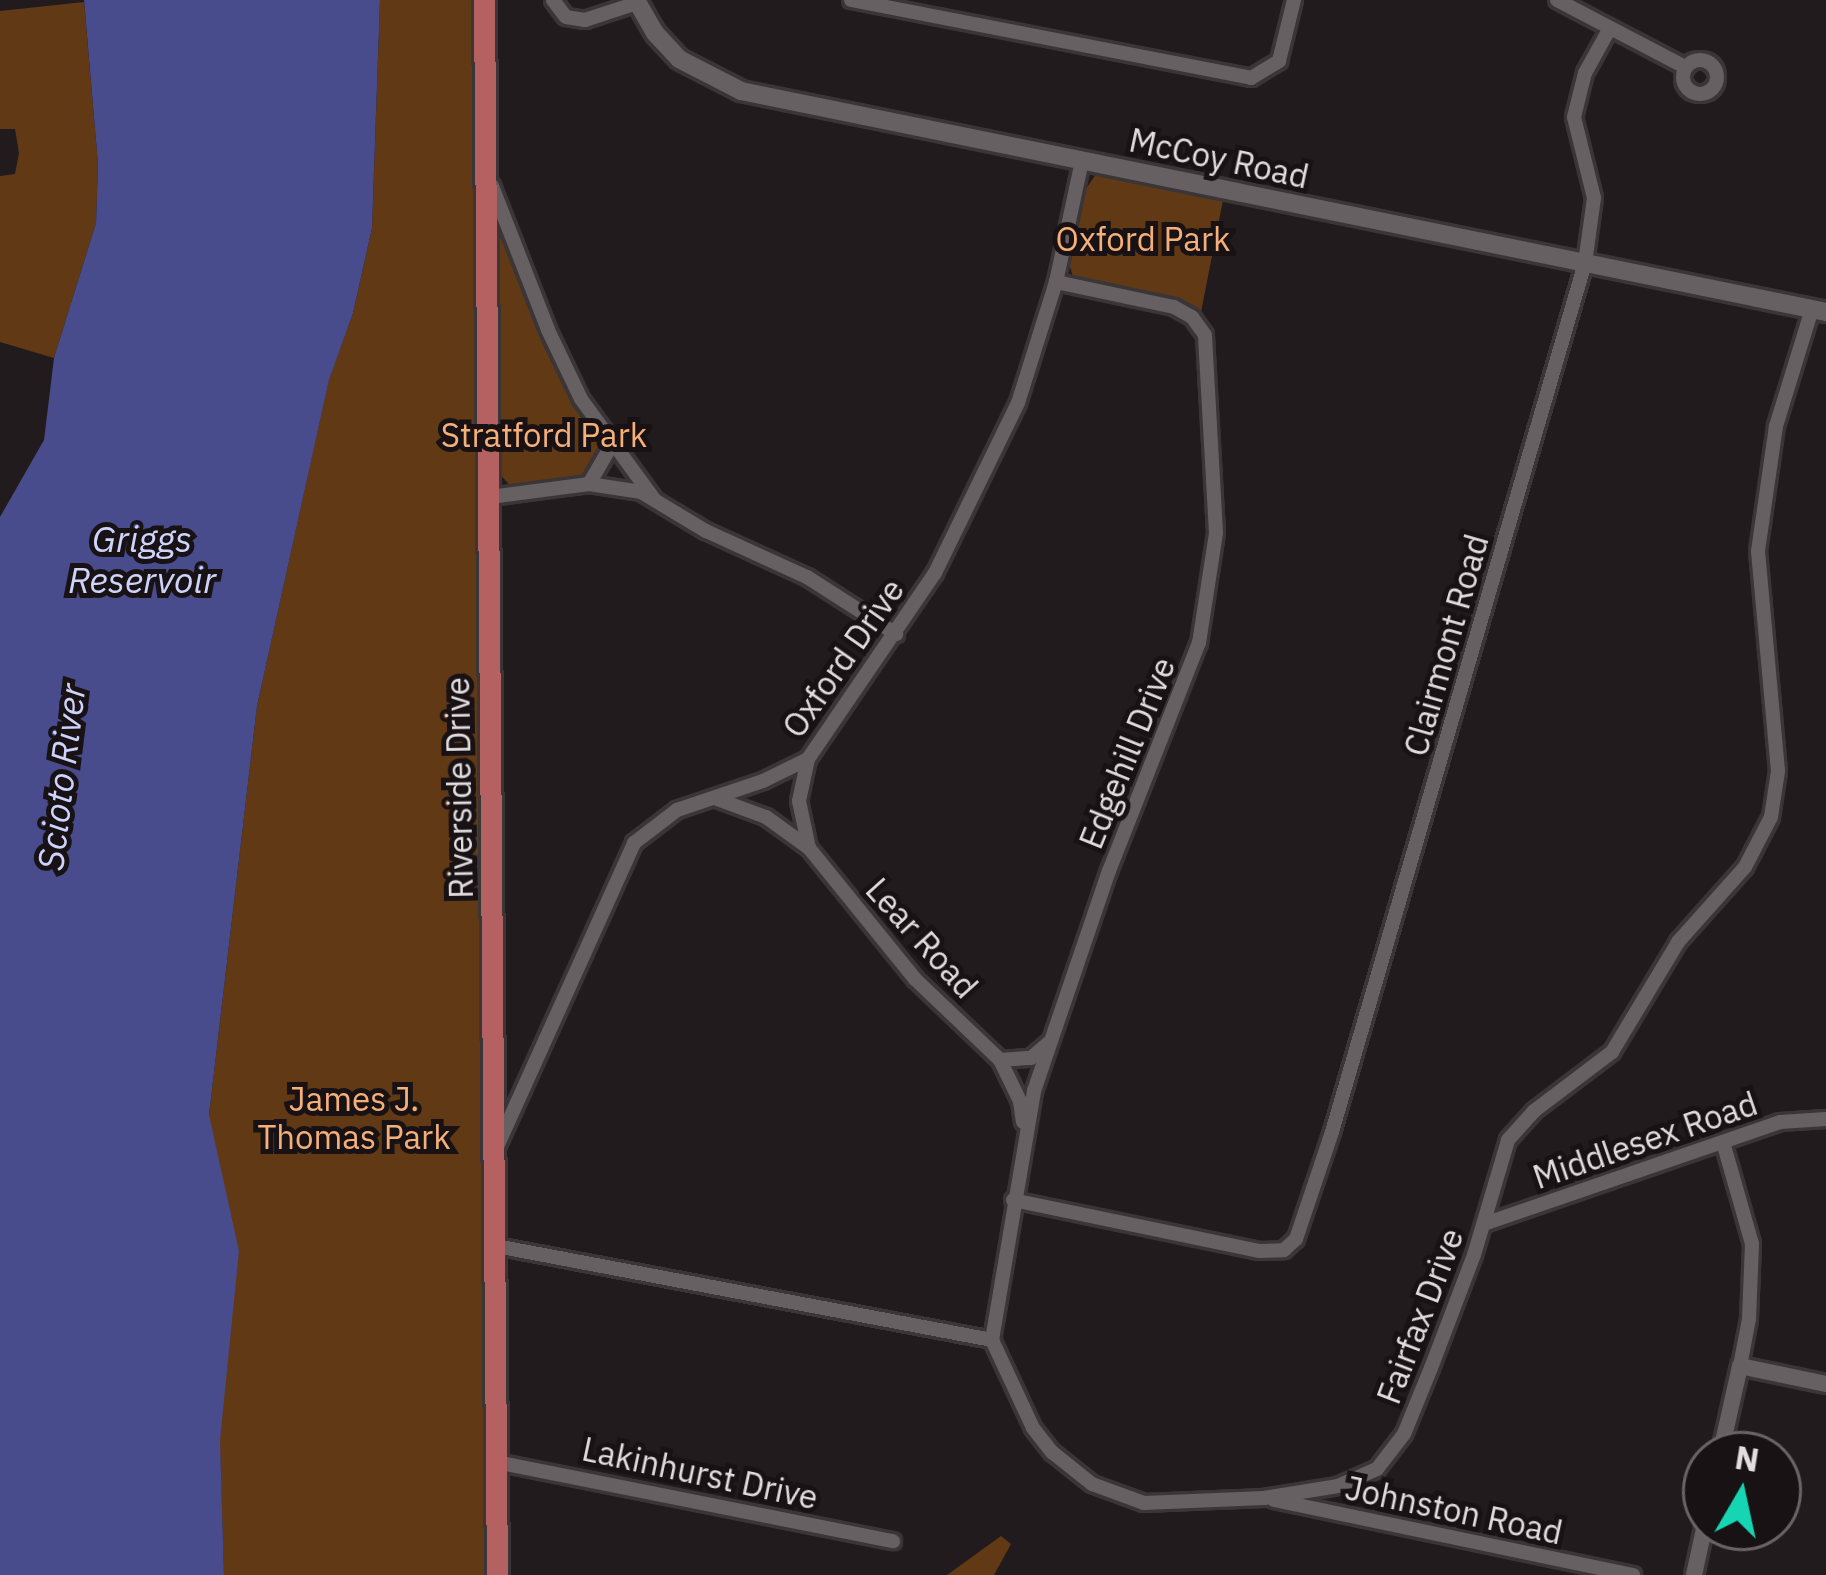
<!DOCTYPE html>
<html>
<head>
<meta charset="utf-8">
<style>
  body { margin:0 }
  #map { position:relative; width:1826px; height:1575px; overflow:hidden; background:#211b1e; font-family:"IBM Plex Sans",sans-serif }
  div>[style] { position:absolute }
  .green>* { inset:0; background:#623915 }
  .water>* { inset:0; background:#484b8c }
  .roads { filter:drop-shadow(3px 0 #3a3537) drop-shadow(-3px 0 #3a3537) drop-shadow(0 3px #3a3537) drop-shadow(0 -3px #3a3537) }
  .minor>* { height:14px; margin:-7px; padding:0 7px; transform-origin:7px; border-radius:7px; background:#676063 }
  .minor>.ring { margin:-7px; padding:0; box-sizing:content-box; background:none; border:14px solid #676063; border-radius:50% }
  .tertiary>* { height:16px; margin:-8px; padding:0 8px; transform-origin:8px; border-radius:8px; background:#676063 }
  .secondary>* { height:18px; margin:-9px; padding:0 9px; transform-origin:9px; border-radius:9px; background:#676063 }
  .primary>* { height:21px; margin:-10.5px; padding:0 10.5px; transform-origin:10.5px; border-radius:10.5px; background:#b66161 }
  span { translate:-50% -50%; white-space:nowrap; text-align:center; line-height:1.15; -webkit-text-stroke:10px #181215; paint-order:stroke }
  .street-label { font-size:33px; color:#e2dddf }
  .park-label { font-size:33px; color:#f5af78 }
  .water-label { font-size:36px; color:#ced3fa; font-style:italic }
  .north { position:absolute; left:1682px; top:1431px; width:120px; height:120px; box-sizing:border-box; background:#181215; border:3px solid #696366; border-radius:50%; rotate:9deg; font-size:33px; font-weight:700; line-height:48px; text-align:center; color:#e2dddf }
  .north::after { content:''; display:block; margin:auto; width:42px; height:54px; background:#16d5b3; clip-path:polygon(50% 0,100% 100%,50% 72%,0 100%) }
</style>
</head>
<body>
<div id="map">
  <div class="green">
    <i style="clip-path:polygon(380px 0,484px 0,497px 1575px,224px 1575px,209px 1115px,257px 706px,329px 379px,353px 313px,372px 228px)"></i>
    <i style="clip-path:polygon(84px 2px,98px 164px,96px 223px,54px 358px,0 342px,0 176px,15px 174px,19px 153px,15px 129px,0 129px,0 11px)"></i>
    <i style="clip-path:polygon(1096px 174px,1223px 200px,1200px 317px,1073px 277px,1068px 260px,1081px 196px)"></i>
    <i style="clip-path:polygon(497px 237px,506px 239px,560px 369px,604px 445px,585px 480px,512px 488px,499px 473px)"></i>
    <i style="clip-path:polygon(1001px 1536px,1011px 1544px,994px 1575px,947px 1575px)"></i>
  </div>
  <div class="water">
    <i style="clip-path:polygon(84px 0,380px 0,372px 228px,353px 313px,329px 380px,257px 706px,209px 1115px,239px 1251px,220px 1440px,224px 1575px,0 1575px,0 517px,44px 440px,54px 358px,96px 223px,98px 164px)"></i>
  </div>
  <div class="roads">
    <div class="minor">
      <i style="left:553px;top:0;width:21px;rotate:53deg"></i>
      <i style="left:566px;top:17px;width:19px;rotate:9deg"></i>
      <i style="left:585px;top:20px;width:55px;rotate:-18.1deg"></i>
      <i style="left:851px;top:0;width:408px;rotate:11deg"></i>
      <i style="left:1251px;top:78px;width:33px;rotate:-31deg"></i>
      <i style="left:1279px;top:61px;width:63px;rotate:-76.2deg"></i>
      <i style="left:1557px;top:0;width:144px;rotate:27.6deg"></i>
      <i class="ring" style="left:1683px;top:60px;width:20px;height:20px"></i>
      <i style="left:492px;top:186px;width:155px;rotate:68.7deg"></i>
      <i style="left:548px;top:330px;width:76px;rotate:64.4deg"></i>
      <i style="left:581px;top:399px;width:124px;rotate:53.9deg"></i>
      <i style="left:589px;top:484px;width:53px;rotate:8.7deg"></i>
      <i style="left:641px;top:492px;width:76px;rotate:31deg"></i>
      <i style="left:706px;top:531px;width:111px;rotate:24.5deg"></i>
      <i style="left:807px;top:577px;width:106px;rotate:32.6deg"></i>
      <i style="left:490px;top:497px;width:100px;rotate:-7.5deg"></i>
      <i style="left:589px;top:484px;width:44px;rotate:-59.9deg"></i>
      <i style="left:808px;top:759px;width:43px;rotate:102.1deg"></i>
      <i style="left:799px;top:801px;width:48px;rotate:78deg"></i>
      <i style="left:717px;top:799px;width:52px;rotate:20.2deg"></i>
      <i style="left:766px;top:817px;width:53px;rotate:35.8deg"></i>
      <i style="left:809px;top:848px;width:169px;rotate:51deg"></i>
      <i style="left:915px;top:979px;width:117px;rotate:43.6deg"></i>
      <i style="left:1000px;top:1060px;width:31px;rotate:-4deg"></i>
      <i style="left:1031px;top:1058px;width:23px;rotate:-41deg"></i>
      <i style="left:1000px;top:1060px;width:46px;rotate:64deg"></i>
      <i style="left:1020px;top:1101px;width:21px;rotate:82deg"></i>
      <i style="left:1723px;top:1142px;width:106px;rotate:74.1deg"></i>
      <i style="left:1752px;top:1244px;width:75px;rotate:92.3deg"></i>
      <i style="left:1749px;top:1319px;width:48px;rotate:100.8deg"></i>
      <i style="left:496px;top:1149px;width:336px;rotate:-65.7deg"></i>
      <i style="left:634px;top:843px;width:54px;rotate:-37.5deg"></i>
      <i style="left:677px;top:810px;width:91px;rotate:-18.6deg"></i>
      <i style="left:763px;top:781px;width:50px;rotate:-26.1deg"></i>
      <i style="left:808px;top:759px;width:225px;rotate:-55.7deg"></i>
      <i style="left:935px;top:573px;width:189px;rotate:-64deg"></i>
      <i style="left:1018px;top:403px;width:127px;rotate:-72.6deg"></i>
      <i style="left:1056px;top:282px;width:124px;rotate:-77.9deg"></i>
      <i style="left:1013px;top:1200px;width:252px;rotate:11.7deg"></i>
      <i style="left:1260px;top:1251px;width:24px;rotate:-2deg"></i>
      <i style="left:1284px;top:1250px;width:16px;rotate:-43deg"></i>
      <i style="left:1296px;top:1239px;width:113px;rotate:-71.4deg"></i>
      <i style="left:1332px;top:1132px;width:905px;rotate:-73.77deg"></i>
      <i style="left:1585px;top:263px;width:66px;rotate:-82.1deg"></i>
      <i style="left:1594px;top:198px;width:83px;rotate:-103.9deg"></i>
      <i style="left:1574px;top:117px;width:45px;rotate:-76deg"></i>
      <i style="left:1585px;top:73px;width:51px;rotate:-60.9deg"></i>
      <i style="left:1484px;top:1224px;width:313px;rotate:-19deg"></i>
      <i style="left:1780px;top:1122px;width:46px;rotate:-3.7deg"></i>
      <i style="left:496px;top:1246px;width:505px;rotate:10.73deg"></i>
      <i style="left:992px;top:1340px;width:97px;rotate:65deg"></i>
      <i style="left:1033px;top:1428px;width:31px;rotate:52deg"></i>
      <i style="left:1052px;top:1452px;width:51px;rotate:38.7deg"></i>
      <i style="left:1092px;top:1484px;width:55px;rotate:20.1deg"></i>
      <i style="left:1144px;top:1503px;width:120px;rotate:-2.4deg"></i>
      <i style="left:1264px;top:1498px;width:75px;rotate:-9.2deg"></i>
      <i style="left:1338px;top:1486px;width:43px;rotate:-23.6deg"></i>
      <i style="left:1377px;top:1469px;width:44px;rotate:-52.4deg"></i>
      <i style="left:1404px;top:1434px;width:71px;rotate:-67.8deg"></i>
      <i style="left:1431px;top:1368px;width:121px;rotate:-69.2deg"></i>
      <i style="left:1474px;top:1255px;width:120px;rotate:-73.5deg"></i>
      <i style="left:1508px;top:1140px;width:39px;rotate:-48deg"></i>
      <i style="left:1534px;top:1111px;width:98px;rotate:-37.1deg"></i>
      <i style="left:1612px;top:1052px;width:128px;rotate:-59deg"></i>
      <i style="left:1678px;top:942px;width:101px;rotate:-48.2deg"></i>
      <i style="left:1745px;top:867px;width:56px;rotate:-62.5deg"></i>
      <i style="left:1771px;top:817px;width:47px;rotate:-81.3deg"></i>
      <i style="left:1778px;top:771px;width:221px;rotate:-95.2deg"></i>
      <i style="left:1758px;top:551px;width:126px;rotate:-81.8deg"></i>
      <i style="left:1776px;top:426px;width:122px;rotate:-72.9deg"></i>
      <i style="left:992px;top:1340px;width:253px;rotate:-80.4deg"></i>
      <i style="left:1034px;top:1091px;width:232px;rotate:-71.2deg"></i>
      <i style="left:1109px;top:871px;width:245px;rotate:-68.5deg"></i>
      <i style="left:1199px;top:643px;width:111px;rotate:-81.2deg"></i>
      <i style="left:1216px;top:533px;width:198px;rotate:-93.2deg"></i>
      <i style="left:1205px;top:335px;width:22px;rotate:-126deg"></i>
      <i style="left:1192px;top:317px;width:21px;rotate:-151deg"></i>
      <i style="left:1174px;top:307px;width:121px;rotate:-168deg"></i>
      <i style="left:496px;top:1462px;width:405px;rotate:11.3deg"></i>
      <i style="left:1274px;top:1500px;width:367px;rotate:11.8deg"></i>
    </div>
    <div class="tertiary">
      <i style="left:1720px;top:1455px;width:91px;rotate:-77.3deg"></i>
      <i style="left:1740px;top:1366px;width:88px;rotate:11.8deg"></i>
      <i style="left:1694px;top:1575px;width:56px;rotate:-77.7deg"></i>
    </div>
    <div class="secondary">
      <i style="left:636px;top:0;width:38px;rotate:60deg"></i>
      <i style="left:655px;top:33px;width:35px;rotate:47deg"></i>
      <i style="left:679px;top:59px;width:70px;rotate:27.3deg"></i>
      <i style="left:741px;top:91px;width:1107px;rotate:11.51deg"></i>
    </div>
    <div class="primary">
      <i style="left:484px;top:0;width:1575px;rotate:89.53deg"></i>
    </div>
  </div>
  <div class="street-label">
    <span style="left:1219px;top:158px;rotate:12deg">McCoy Road</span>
    <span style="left:1446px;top:645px;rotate:-74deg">Clairmont Road</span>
    <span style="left:843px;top:658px;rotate:-55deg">Oxford Drive</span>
    <span style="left:1127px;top:753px;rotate:-68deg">Edgehill Drive</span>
    <span style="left:459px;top:788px;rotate:-91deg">Riverside Drive</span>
    <span style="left:922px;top:938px;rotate:48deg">Lear Road</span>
    <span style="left:1645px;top:1140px;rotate:-19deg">Middlesex Road</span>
    <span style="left:1420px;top:1316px;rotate:-69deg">Fairfax Drive</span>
    <span style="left:700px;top:1473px;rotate:12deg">Lakinhurst Drive</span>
    <span style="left:1454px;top:1510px;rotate:12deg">Johnston Road</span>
  </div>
  <div class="park-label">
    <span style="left:1143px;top:239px">Oxford Park</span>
    <span style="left:544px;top:435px">Stratford Park</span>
    <span style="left:354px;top:1118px">James J.<br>Thomas Park</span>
  </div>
  <div class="water-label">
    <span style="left:142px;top:559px">Griggs<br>Reservoir</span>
    <span style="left:61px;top:777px;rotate:-83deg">Scioto River</span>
  </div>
  <div class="north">N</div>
</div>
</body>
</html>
